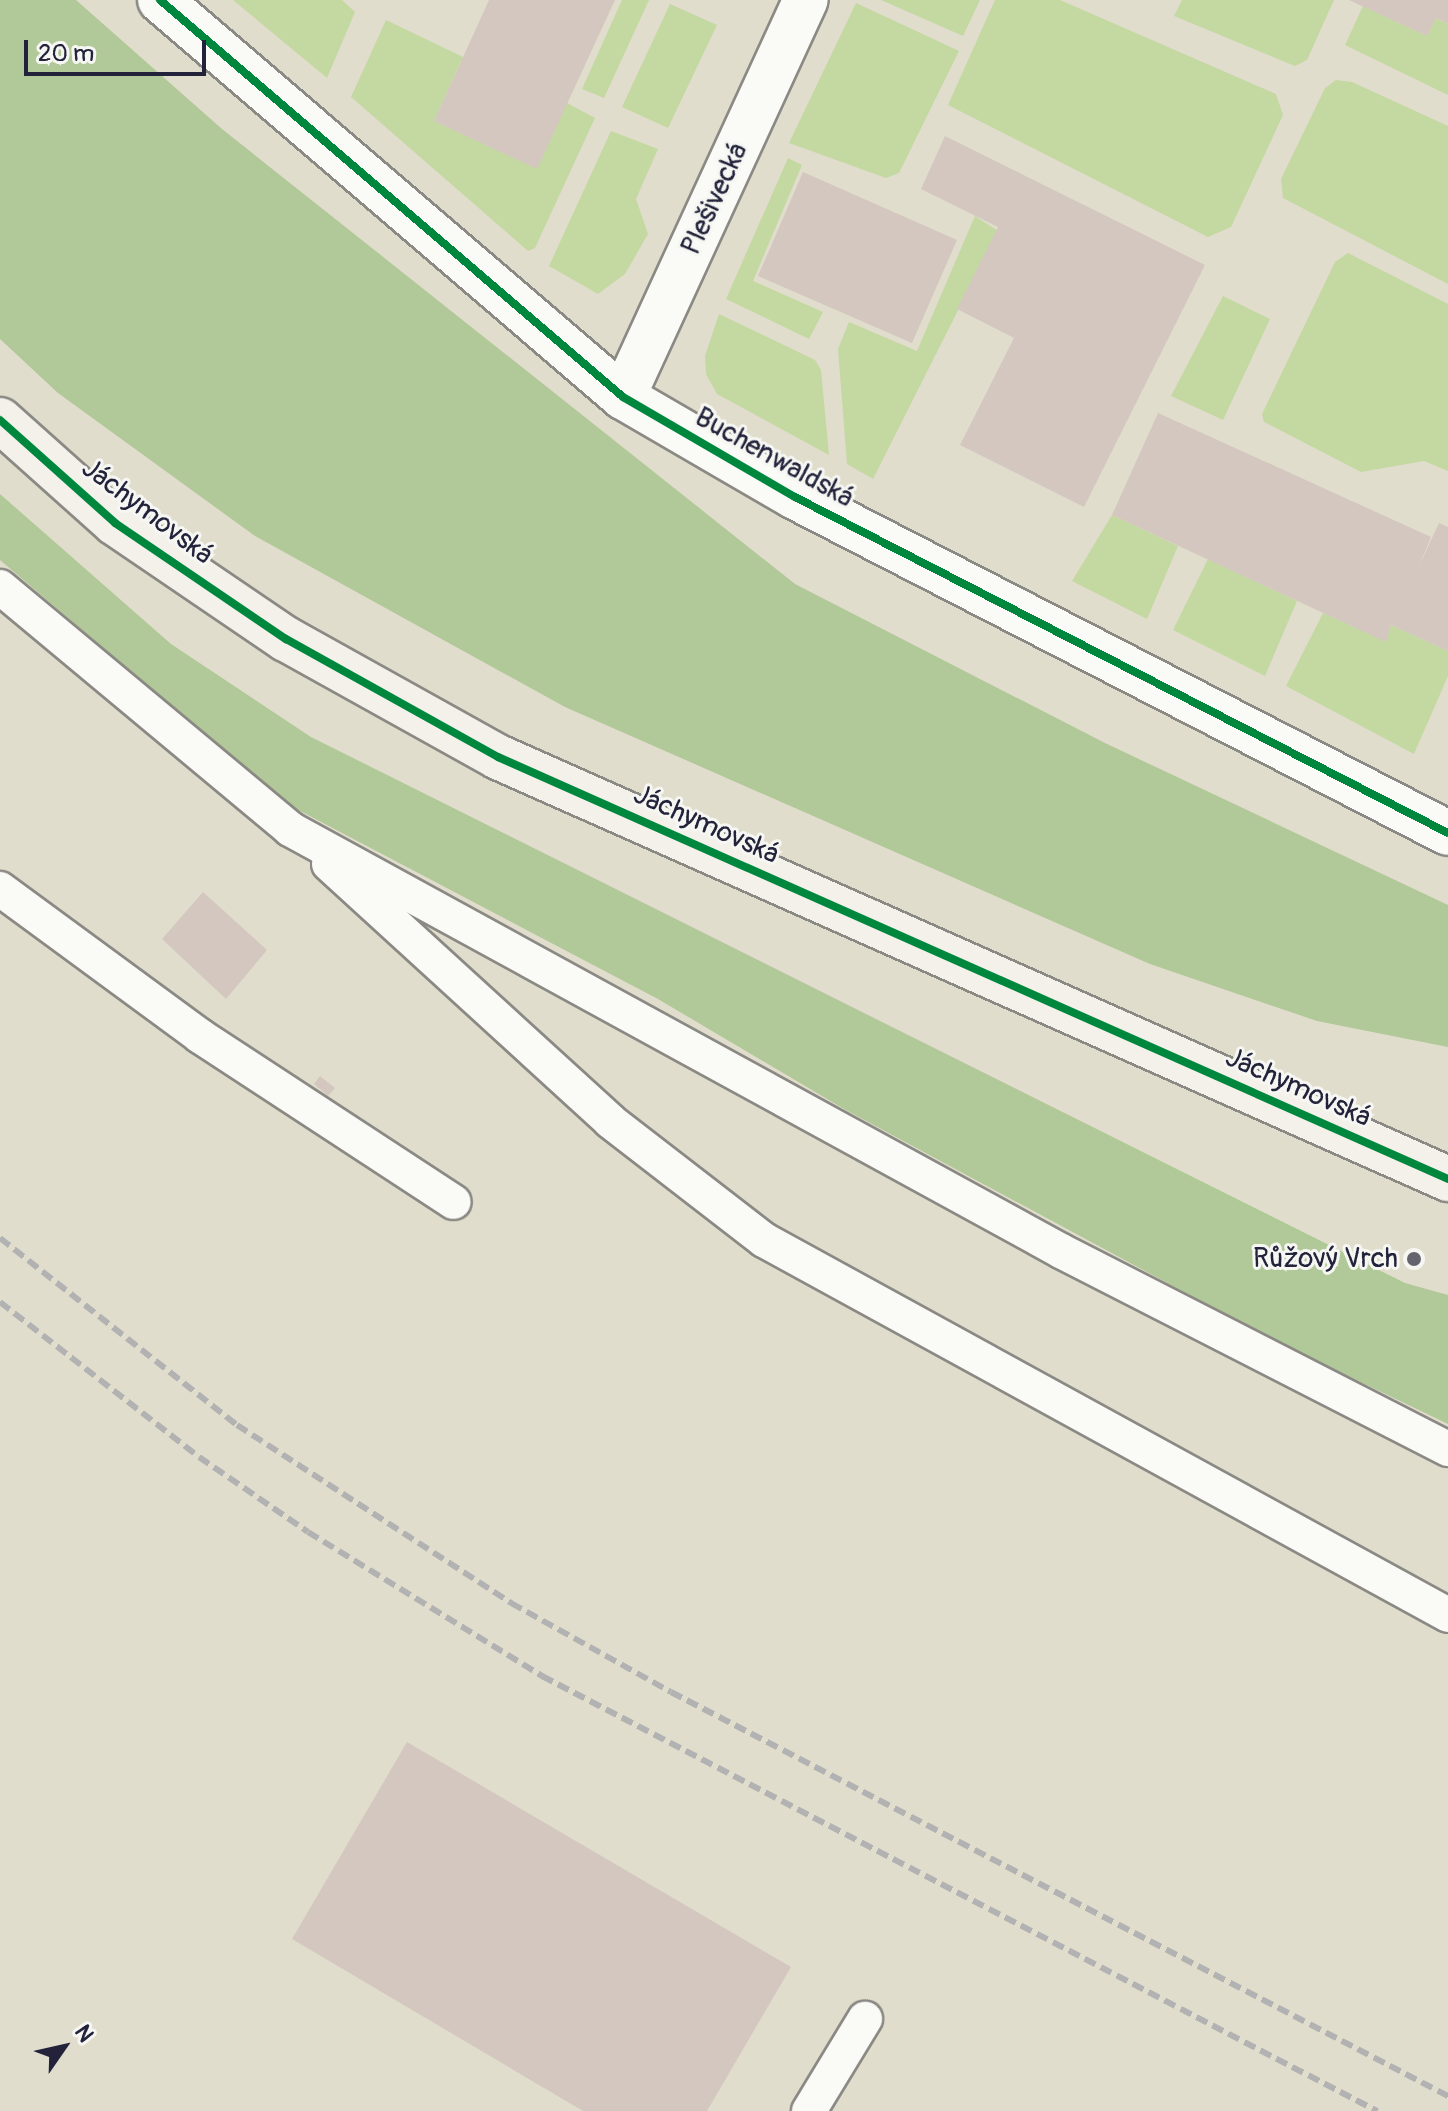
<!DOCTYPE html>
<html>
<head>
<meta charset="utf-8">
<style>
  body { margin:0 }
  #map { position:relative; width:1448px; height:2111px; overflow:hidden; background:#e1ddcc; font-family:Pangolin,sans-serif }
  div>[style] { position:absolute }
  .green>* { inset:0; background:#c4d8a1 }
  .forest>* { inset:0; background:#b1c898 }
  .building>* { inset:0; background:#d3c7bf }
  .roads { filter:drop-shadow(2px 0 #8b8984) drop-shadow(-2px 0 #8b8984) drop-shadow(0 2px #8b8984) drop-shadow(0 -2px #8b8984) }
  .lane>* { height:34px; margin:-17px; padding:0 17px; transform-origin:17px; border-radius:17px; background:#fafaf7 }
  .street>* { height:44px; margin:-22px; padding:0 22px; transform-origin:22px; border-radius:22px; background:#fafaf7 }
  .secondary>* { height:44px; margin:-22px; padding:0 22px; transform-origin:22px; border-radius:22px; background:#f4f1ea }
  .rail>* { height:6px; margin-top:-3px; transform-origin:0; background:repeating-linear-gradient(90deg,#b2b2b2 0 12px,transparent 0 18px) }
  .cycleway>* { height:8px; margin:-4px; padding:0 4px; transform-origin:4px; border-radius:4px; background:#00873e }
  .dots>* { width:22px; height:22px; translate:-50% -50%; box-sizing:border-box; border:4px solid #f6f6f2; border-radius:50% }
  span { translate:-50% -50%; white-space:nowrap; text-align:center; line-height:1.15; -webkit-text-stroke:6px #f6f6f2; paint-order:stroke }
  .street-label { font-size:28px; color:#22223b }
  .poi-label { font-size:28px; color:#22223b }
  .right { translate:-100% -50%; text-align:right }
  .north { position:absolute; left:24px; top:2007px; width:80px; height:80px; -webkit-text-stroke:6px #f6f6f2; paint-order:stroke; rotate:56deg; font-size:22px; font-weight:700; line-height:32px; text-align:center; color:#22223b }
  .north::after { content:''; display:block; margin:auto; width:28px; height:36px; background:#22223b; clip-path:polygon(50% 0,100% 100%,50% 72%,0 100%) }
  .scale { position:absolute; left:24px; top:40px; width:182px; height:36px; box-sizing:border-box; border:4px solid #22223b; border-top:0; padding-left:10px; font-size:24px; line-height:28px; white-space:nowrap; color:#22223b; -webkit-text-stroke:6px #f6f6f2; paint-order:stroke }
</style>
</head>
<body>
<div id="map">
  <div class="green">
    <i style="clip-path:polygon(233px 0,342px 0,355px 12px,327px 78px)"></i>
    <i style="clip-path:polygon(622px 0,649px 0,604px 98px,582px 89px)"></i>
    <i style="clip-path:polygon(881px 0,980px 0,963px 36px)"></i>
    <i style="clip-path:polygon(995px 0,1060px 0,1276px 94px,1283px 115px,1231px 227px,1208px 237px,948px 105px)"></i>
    <i style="clip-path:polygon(1182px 0,1334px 0,1307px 60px,1295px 66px,1174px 16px)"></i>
    <i style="clip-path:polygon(856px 3px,959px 51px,899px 173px,886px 178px,789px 143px)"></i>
    <i style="clip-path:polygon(670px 4px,717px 25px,668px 128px,622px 107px)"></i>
    <i style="clip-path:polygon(1363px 6px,1427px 36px,1436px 18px,1448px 24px,1448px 95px,1345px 45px)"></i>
    <i style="clip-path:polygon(386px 20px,463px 57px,434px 121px,537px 168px,567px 103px,595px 118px,535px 248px,528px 251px,351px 97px)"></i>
    <i style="clip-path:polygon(1336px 80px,1352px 82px,1448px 126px,1448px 284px,1283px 198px,1281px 179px,1325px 88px)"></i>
    <i style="clip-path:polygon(611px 131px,658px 149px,636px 199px,648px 234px,625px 274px,598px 294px,549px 266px)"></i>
    <i style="clip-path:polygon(788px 158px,802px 165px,753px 281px,823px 312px,809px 339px,726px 299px)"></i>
    <i style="clip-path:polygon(975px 216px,998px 231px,873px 479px,847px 464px,838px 349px,849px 322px,917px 351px)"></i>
    <i style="clip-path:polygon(1348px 253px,1448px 304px,1448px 471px,1424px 461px,1361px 472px,1264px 422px,1262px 414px,1335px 262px)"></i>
    <i style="clip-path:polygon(1223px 296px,1270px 319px,1223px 420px,1171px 396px)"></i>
    <i style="clip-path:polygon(719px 314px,815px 360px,821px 370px,829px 455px,717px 394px,706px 374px,705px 356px)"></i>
    <i style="clip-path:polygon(1112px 515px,1178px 546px,1147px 619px,1072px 581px)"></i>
    <i style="clip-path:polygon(1208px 559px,1297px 601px,1265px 676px,1173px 630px)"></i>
    <i style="clip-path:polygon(1323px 613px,1386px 641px,1391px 625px,1448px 651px,1448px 676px,1414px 754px,1286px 686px)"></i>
  </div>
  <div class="forest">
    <i style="clip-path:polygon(0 0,76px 0,222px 129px,795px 584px,1105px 743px,1448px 905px,1448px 1047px,1317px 1021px,1150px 964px,565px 707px,255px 536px,58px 393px,0 339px)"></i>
    <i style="clip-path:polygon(0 494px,171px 644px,311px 737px,1405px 1283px,1448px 1295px,1448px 1424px,1277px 1342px,844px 1109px,658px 999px,285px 803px,0 560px)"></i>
  </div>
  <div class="building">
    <i style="clip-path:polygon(489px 0,615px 0,537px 169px,434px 121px)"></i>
    <i style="clip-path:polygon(1349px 0,1448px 0,1448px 24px,1436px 18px,1427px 36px)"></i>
    <i style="clip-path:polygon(945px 136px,1205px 265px,1084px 507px,960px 445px,1014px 338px,957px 309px,998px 227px,921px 189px)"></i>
    <i style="clip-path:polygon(803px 172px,957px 240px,912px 343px,758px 276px)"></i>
    <i style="clip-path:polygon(1158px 413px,1431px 537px,1418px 568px,1439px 523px,1448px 527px,1448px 651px,1391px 625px,1386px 642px,1112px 515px)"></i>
    <i style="clip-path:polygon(203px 892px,267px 950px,226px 999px,162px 939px)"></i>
    <i style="clip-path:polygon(320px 1076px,335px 1088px,328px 1096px,314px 1084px)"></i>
    <i style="clip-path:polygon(407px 1742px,791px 1967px,707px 2111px,583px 2111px,292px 1939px)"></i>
  </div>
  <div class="roads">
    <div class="lane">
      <i style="left:0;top:587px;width:378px;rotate:39.8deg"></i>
      <i style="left:290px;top:829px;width:879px;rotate:28.69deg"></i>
      <i style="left:1061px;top:1251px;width:435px;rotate:27.1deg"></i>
      <i style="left:329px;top:864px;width:381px;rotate:42.4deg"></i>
      <i style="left:610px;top:1121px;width:195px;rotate:37.7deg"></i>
      <i style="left:764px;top:1240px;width:780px;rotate:28.73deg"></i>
      <i style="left:0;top:889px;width:248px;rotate:36.3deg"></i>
      <i style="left:200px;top:1036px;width:303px;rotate:33.2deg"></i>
      <i style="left:809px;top:2111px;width:108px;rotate:-58.7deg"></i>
    </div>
    <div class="street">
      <i style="left:160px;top:0;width:610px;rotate:40.61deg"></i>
      <i style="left:623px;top:397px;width:199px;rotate:30.2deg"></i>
      <i style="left:795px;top:497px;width:734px;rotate:27.23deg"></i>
      <i style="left:623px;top:397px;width:437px;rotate:-65.3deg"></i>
    </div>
    <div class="secondary">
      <i style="left:0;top:420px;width:154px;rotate:41.8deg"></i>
      <i style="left:115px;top:523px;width:207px;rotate:34.2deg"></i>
      <i style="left:286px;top:639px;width:243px;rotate:29.1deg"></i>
      <i style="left:498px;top:757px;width:1040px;rotate:23.95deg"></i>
    </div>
  </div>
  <div class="rail">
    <i style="left:0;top:1238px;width:302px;rotate:38.3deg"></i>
    <i style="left:237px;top:1425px;width:327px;rotate:33deg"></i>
    <i style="left:511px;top:1603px;width:183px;rotate:29.1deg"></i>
    <i style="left:671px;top:1692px;width:876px;rotate:27.47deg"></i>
    <i style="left:0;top:1302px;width:252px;rotate:37.9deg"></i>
    <i style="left:199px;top:1457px;width:132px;rotate:34.5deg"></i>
    <i style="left:308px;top:1532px;width:275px;rotate:31.6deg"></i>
    <i style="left:542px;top:1676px;width:942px;rotate:27.52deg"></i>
  </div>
  <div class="cycleway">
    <i style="left:160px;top:0;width:610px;rotate:40.61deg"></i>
    <i style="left:623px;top:397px;width:199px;rotate:30.2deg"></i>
    <i style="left:795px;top:497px;width:734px;rotate:27.23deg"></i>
    <i style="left:0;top:420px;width:154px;rotate:41.8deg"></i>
    <i style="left:115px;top:523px;width:207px;rotate:34.2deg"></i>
    <i style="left:286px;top:639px;width:243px;rotate:29.1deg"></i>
    <i style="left:498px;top:757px;width:1040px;rotate:23.95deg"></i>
  </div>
  <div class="dots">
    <i style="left:1414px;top:1259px;background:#65636e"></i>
  </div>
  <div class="street-label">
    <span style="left:715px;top:199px;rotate:-65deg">Plešivecká</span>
    <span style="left:774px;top:458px;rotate:29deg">Buchenwaldská</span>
    <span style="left:147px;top:512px;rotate:37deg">Jáchymovská</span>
    <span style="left:706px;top:825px;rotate:24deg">Jáchymovská</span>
    <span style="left:1298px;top:1088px;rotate:24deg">Jáchymovská</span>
  </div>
  <div class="poi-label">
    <span class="right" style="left:1398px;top:1259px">Růžový Vrch</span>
  </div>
  <div class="north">N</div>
  <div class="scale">20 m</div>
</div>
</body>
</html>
